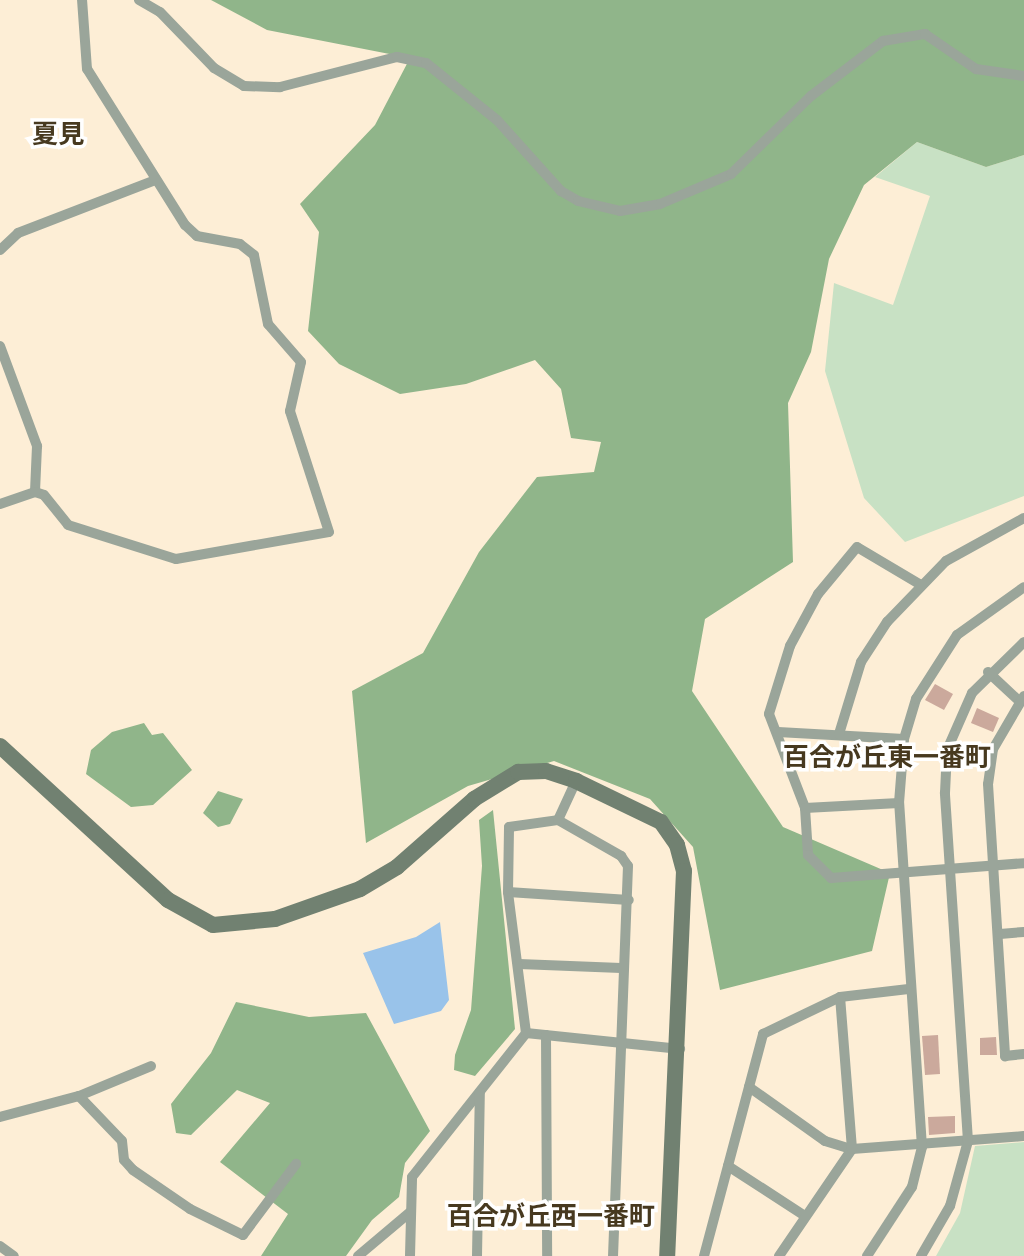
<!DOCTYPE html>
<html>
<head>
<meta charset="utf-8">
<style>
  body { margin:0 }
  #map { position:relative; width:1024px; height:1256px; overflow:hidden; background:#fdeed6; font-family:"DejaVu Sans","Noto Sans JP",sans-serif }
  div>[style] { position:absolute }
  .green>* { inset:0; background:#c8e1c4 }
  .forest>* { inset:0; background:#90b58a }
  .water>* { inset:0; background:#99c3ea }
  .building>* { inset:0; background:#cba99c }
  .street>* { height:10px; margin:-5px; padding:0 5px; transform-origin:5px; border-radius:5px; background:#9aa59a }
  .secondary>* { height:16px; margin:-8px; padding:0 8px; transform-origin:8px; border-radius:8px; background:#718171 }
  span { translate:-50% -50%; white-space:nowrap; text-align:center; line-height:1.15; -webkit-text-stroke:7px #fff; paint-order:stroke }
  .quarter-label { font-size:26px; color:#47391f; font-weight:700 }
</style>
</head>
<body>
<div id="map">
  <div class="green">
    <i style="clip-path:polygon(917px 142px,986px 167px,1024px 155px,1024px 496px,905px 542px,864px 498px,825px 371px,834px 283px,893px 305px,930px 196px,875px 177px)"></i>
    <i style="clip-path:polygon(1024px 1142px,1024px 1256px,936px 1256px,960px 1213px,975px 1146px)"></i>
  </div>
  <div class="forest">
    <i style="clip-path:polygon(211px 0,1024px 0,1024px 155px,986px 167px,917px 142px,864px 185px,829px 259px,811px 352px,788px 403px,793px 562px,705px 619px,692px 691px,783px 827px,890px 873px,872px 951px,720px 990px,693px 847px,650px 799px,554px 761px,468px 786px,366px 843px,352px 691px,423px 653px,479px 552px,537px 477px,594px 472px,601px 442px,571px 438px,561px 389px,535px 360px,466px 384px,400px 394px,339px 364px,308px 331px,319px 232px,300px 204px,375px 125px,410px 58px,267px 30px)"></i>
    <i style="clip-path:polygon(144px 723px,152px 735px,163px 733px,192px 770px,153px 805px,131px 807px,86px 774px,91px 750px,112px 732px)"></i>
    <i style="clip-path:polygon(218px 791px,243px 799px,230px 824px,218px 827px,203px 813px)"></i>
    <i style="clip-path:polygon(493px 810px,515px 1029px,475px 1076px,454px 1070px,455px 1055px,471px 1010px,482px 866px,479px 820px)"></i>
    <i style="clip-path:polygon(236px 1002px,309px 1017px,366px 1013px,430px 1131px,405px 1163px,399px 1197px,372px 1220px,346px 1256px,261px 1256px,288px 1214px,220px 1162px,270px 1103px,237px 1090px,191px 1135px,176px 1133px,171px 1104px,211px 1053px)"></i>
  </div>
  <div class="water">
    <i style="clip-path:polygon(440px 922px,449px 1000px,441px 1011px,394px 1024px,363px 953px,416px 937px)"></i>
  </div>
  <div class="building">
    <i style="clip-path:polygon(935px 684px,953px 694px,944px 710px,925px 700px)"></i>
    <i style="clip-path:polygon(977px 708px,999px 718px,993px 732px,971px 723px)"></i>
    <i style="clip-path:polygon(938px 1035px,940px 1074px,925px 1075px,922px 1036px)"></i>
    <i style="clip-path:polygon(996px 1037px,997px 1055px,980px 1055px,980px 1038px)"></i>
    <i style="clip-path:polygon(955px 1116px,955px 1133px,929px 1135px,928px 1117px)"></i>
  </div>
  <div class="street">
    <i style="left:139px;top:0;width:24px;rotate:30deg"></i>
    <i style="left:160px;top:12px;width:78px;rotate:46deg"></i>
    <i style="left:214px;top:68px;width:35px;rotate:31deg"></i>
    <i style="left:244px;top:86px;width:36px;rotate:2deg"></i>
    <i style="left:280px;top:87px;width:121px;rotate:-14.4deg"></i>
    <i style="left:397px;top:57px;width:30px;rotate:12deg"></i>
    <i style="left:426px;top:63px;width:91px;rotate:38.8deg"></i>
    <i style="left:497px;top:120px;width:96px;rotate:48deg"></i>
    <i style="left:561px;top:191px;width:20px;rotate:30deg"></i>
    <i style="left:578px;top:201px;width:43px;rotate:13.4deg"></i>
    <i style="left:620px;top:211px;width:41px;rotate:-9.9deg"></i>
    <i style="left:660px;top:204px;width:77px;rotate:-22.9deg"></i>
    <i style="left:731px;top:174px;width:112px;rotate:-44.3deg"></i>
    <i style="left:811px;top:96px;width:91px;rotate:-37.4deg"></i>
    <i style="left:883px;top:41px;width:43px;rotate:-9.5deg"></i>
    <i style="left:925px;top:34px;width:62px;rotate:34.5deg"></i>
    <i style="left:976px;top:69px;width:49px;rotate:8.3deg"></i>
    <i style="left:0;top:250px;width:25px;rotate:-43deg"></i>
    <i style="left:18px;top:233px;width:147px;rotate:-21.1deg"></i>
    <i style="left:0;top:346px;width:107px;rotate:69.7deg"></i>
    <i style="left:37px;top:446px;width:46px;rotate:92.5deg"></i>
    <i style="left:0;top:504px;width:37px;rotate:-19deg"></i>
    <i style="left:35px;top:492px;width:9px;rotate:18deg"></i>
    <i style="left:44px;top:495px;width:38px;rotate:51deg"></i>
    <i style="left:68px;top:525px;width:113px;rotate:17.5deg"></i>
    <i style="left:176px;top:559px;width:155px;rotate:-10deg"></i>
    <i style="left:329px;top:532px;width:127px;rotate:-107.9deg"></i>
    <i style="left:290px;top:411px;width:50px;rotate:-77.3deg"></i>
    <i style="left:301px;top:362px;width:50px;rotate:-131deg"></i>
    <i style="left:268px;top:324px;width:70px;rotate:-101.5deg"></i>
    <i style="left:254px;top:255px;width:18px;rotate:-142deg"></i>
    <i style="left:240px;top:244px;width:44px;rotate:-169.5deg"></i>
    <i style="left:197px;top:236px;width:16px;rotate:-137deg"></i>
    <i style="left:185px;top:225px;width:184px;rotate:-122.1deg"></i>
    <i style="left:87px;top:69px;width:69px;rotate:-94.1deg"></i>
    <i style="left:921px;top:585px;width:74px;rotate:-149.3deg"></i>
    <i style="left:857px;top:547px;width:61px;rotate:129.7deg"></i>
    <i style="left:818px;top:594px;width:59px;rotate:118.3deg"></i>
    <i style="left:790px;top:646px;width:71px;rotate:107.2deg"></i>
    <i style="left:769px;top:714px;width:101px;rotate:69deg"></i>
    <i style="left:805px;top:808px;width:47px;rotate:86.3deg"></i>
    <i style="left:808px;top:855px;width:33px;rotate:45deg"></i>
    <i style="left:831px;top:878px;width:194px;rotate:-4.4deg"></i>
    <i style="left:988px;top:672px;width:41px;rotate:43deg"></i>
    <i style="left:1024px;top:696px;width:61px;rotate:120.3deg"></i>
    <i style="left:993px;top:749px;width:35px;rotate:98deg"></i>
    <i style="left:988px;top:784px;width:273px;rotate:86.4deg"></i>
    <i style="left:1005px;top:1056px;width:19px;rotate:-6deg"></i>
    <i style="left:778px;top:732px;width:126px;rotate:3.2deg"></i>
    <i style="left:839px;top:734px;width:75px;rotate:-73deg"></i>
    <i style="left:861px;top:662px;width:48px;rotate:-57deg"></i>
    <i style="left:887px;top:622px;width:85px;rotate:-46deg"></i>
    <i style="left:946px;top:561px;width:89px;rotate:-28.9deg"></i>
    <i style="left:805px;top:808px;width:94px;rotate:-3deg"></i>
    <i style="left:558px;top:820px;width:43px;rotate:-65.2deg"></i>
    <i style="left:508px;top:892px;width:121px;rotate:3.8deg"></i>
    <i style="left:1000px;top:934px;width:24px;rotate:-5deg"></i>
    <i style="left:519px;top:964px;width:102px;rotate:2.2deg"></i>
    <i style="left:526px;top:1033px;width:155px;rotate:5.9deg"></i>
    <i style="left:546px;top:1035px;width:221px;rotate:89.7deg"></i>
    <i style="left:749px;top:1087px;width:93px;rotate:35.4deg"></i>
    <i style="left:825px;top:1141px;width:28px;rotate:17deg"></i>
    <i style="left:852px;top:1149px;width:172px;rotate:-4.3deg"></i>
    <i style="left:79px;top:1096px;width:78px;rotate:-22.6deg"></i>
    <i style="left:0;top:1117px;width:82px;rotate:-14.9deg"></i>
    <i style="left:79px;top:1096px;width:62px;rotate:46.3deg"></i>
    <i style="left:122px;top:1141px;width:19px;rotate:84deg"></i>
    <i style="left:124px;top:1160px;width:13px;rotate:48deg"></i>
    <i style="left:133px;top:1170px;width:69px;rotate:34.4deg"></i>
    <i style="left:190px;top:1209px;width:59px;rotate:26.1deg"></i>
    <i style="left:243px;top:1235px;width:89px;rotate:-53.3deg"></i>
    <i style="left:728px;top:1166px;width:92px;rotate:33deg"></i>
    <i style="left:0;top:1246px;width:17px;rotate:36deg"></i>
    <i style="left:358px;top:1256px;width:67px;rotate:-40.1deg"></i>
    <i style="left:410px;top:1256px;width:79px;rotate:-88.5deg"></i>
    <i style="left:412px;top:1177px;width:184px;rotate:-51.6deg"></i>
    <i style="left:526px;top:1033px;width:142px;rotate:-97.3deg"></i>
    <i style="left:508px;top:892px;width:65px;rotate:-89.1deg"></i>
    <i style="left:509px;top:827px;width:49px;rotate:-8.1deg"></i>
    <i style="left:558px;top:820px;width:73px;rotate:29.7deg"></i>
    <i style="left:621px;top:856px;width:12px;rotate:55deg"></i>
    <i style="left:628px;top:866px;width:390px;rotate:92.2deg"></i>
    <i style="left:477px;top:1256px;width:164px;rotate:-89deg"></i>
    <i style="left:704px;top:1256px;width:230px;rotate:-75.1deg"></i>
    <i style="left:763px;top:1034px;width:85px;rotate:-25.7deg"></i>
    <i style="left:840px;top:997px;width:69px;rotate:-6.6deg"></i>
    <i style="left:779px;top:1256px;width:130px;rotate:-55.7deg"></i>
    <i style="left:852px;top:1149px;width:152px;rotate:-94.5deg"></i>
    <i style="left:867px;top:1256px;width:82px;rotate:-56.9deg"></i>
    <i style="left:912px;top:1187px;width:41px;rotate:-76deg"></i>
    <i style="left:922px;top:1147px;width:345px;rotate:-93.8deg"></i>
    <i style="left:899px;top:803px;width:64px;rotate:-85.5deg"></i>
    <i style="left:904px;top:739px;width:42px;rotate:-73.3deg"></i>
    <i style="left:916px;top:699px;width:76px;rotate:-57.4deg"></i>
    <i style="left:957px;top:635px;width:82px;rotate:-35.6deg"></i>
    <i style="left:921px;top:1256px;width:58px;rotate:-59.9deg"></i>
    <i style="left:950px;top:1206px;width:67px;rotate:-74.5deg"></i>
    <i style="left:968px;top:1141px;width:349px;rotate:-93.8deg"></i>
    <i style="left:945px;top:793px;width:43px;rotate:-87.3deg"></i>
    <i style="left:947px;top:750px;width:62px;rotate:-66.3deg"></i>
    <i style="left:972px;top:693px;width:73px;rotate:-44.4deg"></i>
  </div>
  <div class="secondary">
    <i style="left:0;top:746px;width:228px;rotate:42.5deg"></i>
    <i style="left:168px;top:900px;width:51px;rotate:29.1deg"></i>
    <i style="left:213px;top:925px;width:62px;rotate:-5.5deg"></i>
    <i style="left:275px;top:919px;width:90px;rotate:-19.4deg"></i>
    <i style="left:360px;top:889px;width:43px;rotate:-30.7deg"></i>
    <i style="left:397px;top:867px;width:103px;rotate:-41.4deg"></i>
    <i style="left:474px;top:799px;width:52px;rotate:-31.5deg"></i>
    <i style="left:518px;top:772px;width:28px;rotate:-2deg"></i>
    <i style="left:546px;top:771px;width:32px;rotate:18deg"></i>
    <i style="left:576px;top:781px;width:94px;rotate:25.8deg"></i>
    <i style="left:661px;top:822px;width:28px;rotate:55deg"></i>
    <i style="left:677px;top:845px;width:27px;rotate:75deg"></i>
    <i style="left:684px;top:871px;width:385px;rotate:92.5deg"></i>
  </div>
  <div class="quarter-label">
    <span style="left:58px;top:135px">夏見</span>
    <span style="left:887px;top:758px">百合が丘東一番町</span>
    <span style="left:551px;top:1217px">百合が丘西一番町</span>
  </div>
</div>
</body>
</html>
